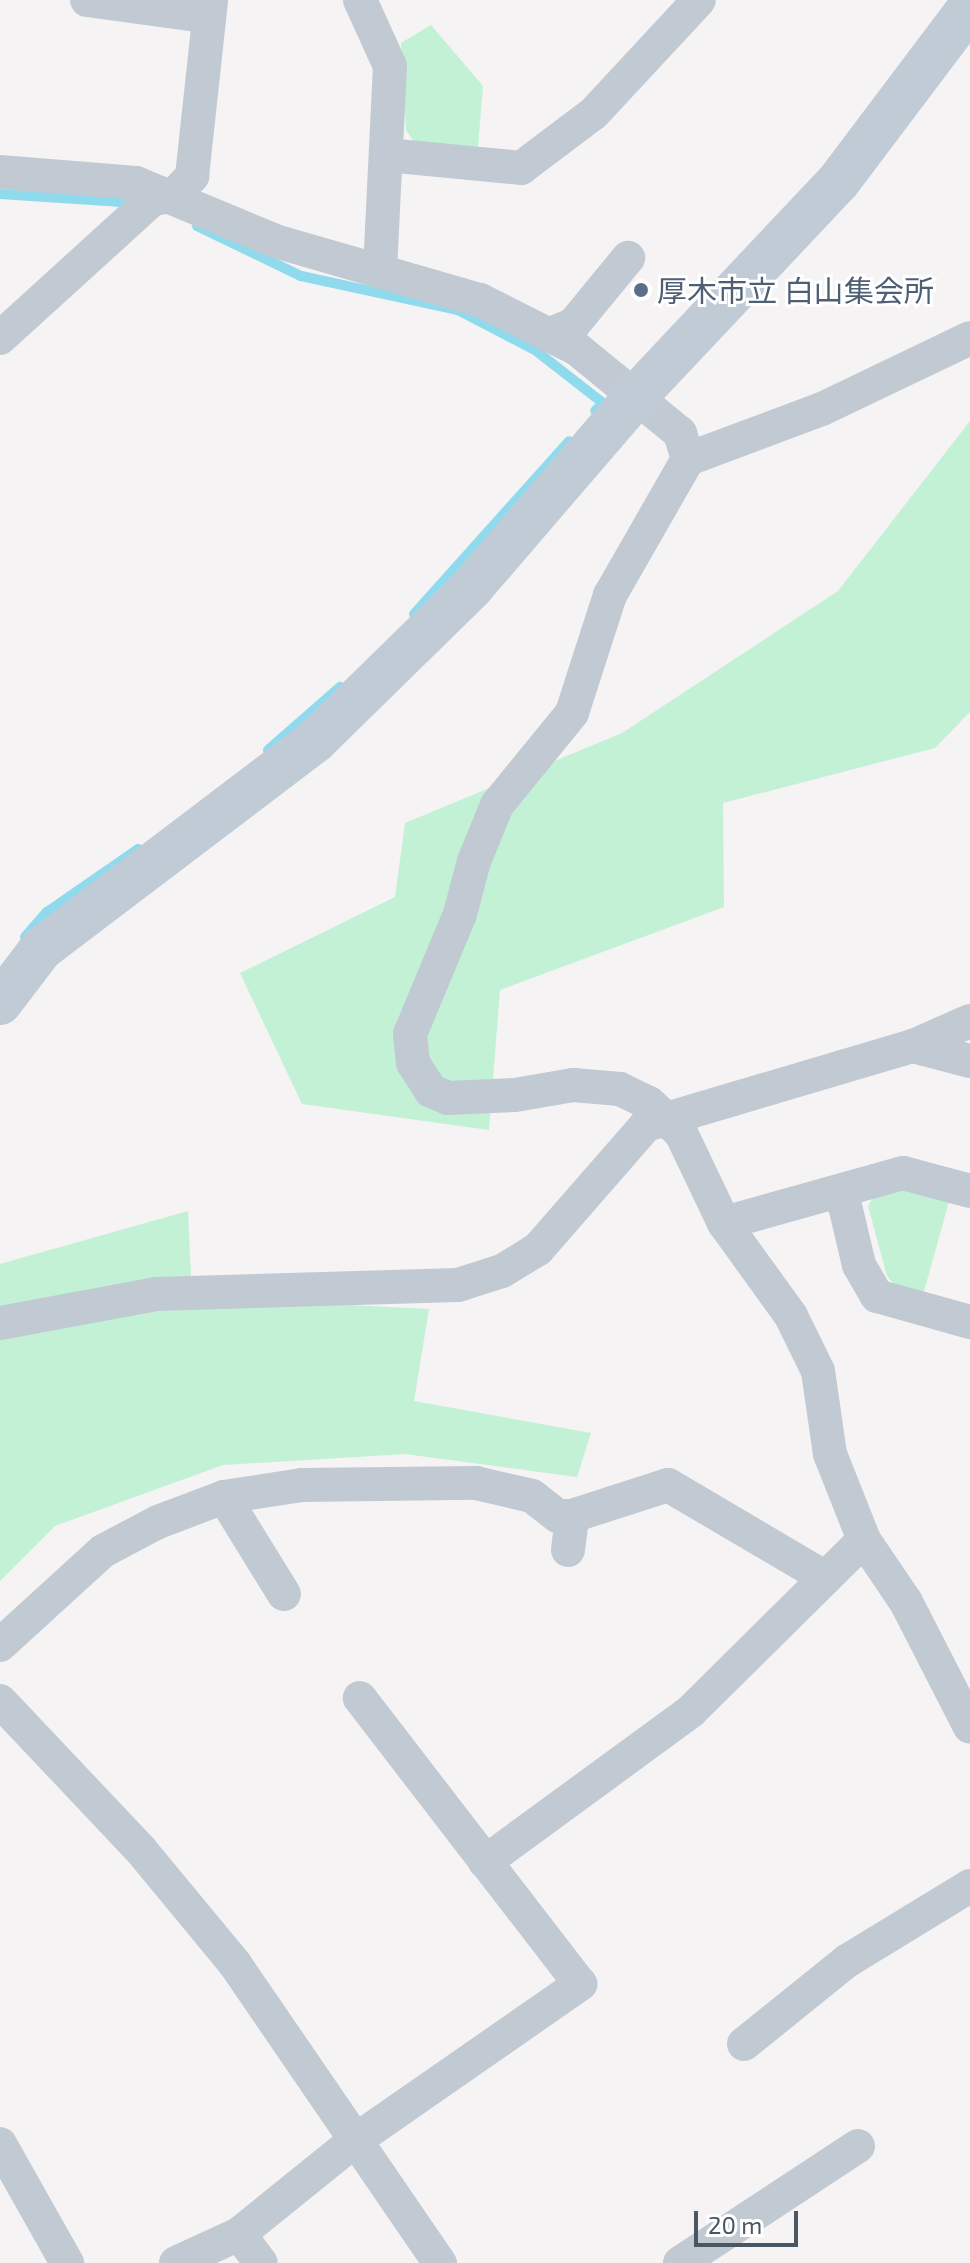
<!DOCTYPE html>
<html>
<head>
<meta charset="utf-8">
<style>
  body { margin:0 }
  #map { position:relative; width:970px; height:2263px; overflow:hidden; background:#f5f3f3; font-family:"Exo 2","Noto Sans JP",sans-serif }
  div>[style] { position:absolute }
  .green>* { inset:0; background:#c3f1d5 }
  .stream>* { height:10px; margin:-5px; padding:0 5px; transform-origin:5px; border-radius:5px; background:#90daee }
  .street>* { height:34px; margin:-17px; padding:0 17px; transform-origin:17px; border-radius:17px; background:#c1cad2 }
  .secondary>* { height:44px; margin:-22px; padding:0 22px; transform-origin:22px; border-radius:22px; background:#c1cbd6 }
  .dots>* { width:22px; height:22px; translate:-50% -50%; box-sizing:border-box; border:4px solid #fff; border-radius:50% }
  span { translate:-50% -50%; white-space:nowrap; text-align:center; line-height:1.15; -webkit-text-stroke:6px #fff; paint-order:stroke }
  .service-label { font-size:30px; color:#4e5e75 }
  .left { translate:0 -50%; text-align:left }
  .scale { position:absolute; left:694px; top:2211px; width:104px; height:36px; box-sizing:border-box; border:4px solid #4a5661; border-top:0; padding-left:10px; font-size:24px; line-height:28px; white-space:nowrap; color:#4a5661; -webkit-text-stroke:6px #fff; paint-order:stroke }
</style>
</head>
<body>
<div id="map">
  <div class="green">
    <i style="clip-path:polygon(431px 25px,483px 86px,478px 147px,414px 142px,406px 130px,401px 43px)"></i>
    <i style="clip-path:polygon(970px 421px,970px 712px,935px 748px,723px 803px,724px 907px,500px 990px,489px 1130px,302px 1104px,240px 973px,395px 897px,405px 823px,622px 733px,838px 591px)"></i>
    <i style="clip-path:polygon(904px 1186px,950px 1198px,923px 1295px,898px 1289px,887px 1276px,868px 1206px,875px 1194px)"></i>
    <i style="clip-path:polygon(188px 1211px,192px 1297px,429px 1309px,414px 1401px,591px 1433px,577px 1477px,405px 1454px,223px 1465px,55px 1526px,0 1581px,0 1264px)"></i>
  </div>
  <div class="stream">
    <i style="left:0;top:194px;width:137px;rotate:3.8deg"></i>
    <i style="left:197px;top:226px;width:115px;rotate:25.7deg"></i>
    <i style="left:301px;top:276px;width:161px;rotate:12.2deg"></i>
    <i style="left:458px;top:310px;width:87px;rotate:27.5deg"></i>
    <i style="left:535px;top:350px;width:86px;rotate:37.9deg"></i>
    <i style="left:603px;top:403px;width:11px;rotate:135deg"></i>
    <i style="left:414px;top:614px;width:232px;rotate:-48.1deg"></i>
    <i style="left:268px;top:750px;width:96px;rotate:-41.2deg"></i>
    <i style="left:25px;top:937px;width:33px;rotate:-49deg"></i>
    <i style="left:47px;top:912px;width:111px;rotate:-34.7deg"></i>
  </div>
  <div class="street">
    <i style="left:87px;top:0;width:120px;rotate:7.7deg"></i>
    <i style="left:360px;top:0;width:72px;rotate:65.6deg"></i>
    <i style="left:390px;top:66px;width:206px;rotate:92.8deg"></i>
    <i style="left:387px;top:155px;width:135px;rotate:5.5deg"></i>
    <i style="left:521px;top:168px;width:91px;rotate:-37deg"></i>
    <i style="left:594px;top:113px;width:154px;rotate:-47.1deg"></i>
    <i style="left:0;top:172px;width:136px;rotate:4.6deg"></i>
    <i style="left:136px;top:183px;width:151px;rotate:22.6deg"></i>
    <i style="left:275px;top:241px;width:213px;rotate:16.1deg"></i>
    <i style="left:480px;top:300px;width:109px;rotate:26.8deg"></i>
    <i style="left:577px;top:349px;width:133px;rotate:39.2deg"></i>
    <i style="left:680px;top:433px;width:27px;rotate:73deg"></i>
    <i style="left:688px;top:459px;width:157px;rotate:119.8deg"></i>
    <i style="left:610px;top:595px;width:124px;rotate:107.9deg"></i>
    <i style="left:572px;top:713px;width:119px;rotate:129.2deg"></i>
    <i style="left:497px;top:805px;width:61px;rotate:112.3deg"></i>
    <i style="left:474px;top:861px;width:55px;rotate:104.8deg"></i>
    <i style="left:460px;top:914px;width:130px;rotate:112.6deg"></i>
    <i style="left:410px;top:1034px;width:29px;rotate:84deg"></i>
    <i style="left:413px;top:1063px;width:33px;rotate:57deg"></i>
    <i style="left:431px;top:1091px;width:18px;rotate:22deg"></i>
    <i style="left:448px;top:1098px;width:67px;rotate:-2.6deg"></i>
    <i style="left:515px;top:1095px;width:59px;rotate:-9.8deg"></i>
    <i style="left:573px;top:1085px;width:47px;rotate:4.9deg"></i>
    <i style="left:620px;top:1089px;width:32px;rotate:26deg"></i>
    <i style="left:649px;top:1103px;width:44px;rotate:43.2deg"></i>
    <i style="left:681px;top:1133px;width:100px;rotate:64.5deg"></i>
    <i style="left:724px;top:1223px;width:115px;rotate:54.2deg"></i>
    <i style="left:791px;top:1316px;width:61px;rotate:63.9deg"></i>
    <i style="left:818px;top:1371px;width:84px;rotate:81.8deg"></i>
    <i style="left:830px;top:1454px;width:92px;rotate:68.4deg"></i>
    <i style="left:864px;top:1540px;width:75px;rotate:55.9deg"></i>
    <i style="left:906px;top:1602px;width:140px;rotate:62.9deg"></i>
    <i style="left:548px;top:335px;width:27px;rotate:-22deg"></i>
    <i style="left:573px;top:325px;width:87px;rotate:-50.6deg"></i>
    <i style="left:0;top:338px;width:207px;rotate:-42.3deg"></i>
    <i style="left:153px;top:199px;width:20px;rotate:-9deg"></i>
    <i style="left:173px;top:196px;width:28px;rotate:-46deg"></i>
    <i style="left:192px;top:176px;width:177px;rotate:-83.8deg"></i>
    <i style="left:688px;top:459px;width:143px;rotate:-20.5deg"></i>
    <i style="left:822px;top:409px;width:164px;rotate:-25.6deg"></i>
    <i style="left:913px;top:1046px;width:59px;rotate:14.7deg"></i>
    <i style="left:842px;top:1193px;width:74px;rotate:76.7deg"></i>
    <i style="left:859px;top:1265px;width:36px;rotate:60deg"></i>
    <i style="left:877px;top:1296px;width:97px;rotate:15.6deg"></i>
    <i style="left:724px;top:1223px;width:186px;rotate:-15.6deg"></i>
    <i style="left:903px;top:1173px;width:69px;rotate:15deg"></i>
    <i style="left:0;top:1323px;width:159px;rotate:-10.5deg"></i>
    <i style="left:156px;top:1294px;width:302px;rotate:-1.7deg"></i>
    <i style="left:458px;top:1285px;width:46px;rotate:-17.7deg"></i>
    <i style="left:502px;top:1271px;width:42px;rotate:-31.4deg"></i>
    <i style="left:538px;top:1249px;width:164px;rotate:-48.9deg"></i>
    <i style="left:646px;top:1125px;width:278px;rotate:-16.5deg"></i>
    <i style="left:913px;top:1046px;width:62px;rotate:-23.7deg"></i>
    <i style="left:224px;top:1497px;width:114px;rotate:58.3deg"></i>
    <i style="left:568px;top:1550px;width:34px;rotate:-83deg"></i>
    <i style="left:0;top:1645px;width:139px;rotate:-42.4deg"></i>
    <i style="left:103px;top:1551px;width:62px;rotate:-27.8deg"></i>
    <i style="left:158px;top:1522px;width:71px;rotate:-20.7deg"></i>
    <i style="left:224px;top:1497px;width:79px;rotate:-8.7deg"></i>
    <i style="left:302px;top:1485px;width:174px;rotate:-0.7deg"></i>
    <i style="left:476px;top:1483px;width:57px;rotate:13.1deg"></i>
    <i style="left:532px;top:1496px;width:33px;rotate:38deg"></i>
    <i style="left:558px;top:1516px;width:14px"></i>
    <i style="left:572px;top:1516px;width:101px;rotate:-17.9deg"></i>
    <i style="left:668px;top:1485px;width:181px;rotate:30.5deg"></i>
    <i style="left:0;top:1701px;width:204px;rotate:46.6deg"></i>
    <i style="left:140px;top:1849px;width:149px;rotate:50.4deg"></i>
    <i style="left:235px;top:1964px;width:363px;rotate:55.6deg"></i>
    <i style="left:485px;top:1862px;width:255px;rotate:-36.2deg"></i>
    <i style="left:691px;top:1711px;width:243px;rotate:-44.7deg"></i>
    <i style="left:744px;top:2044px;width:132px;rotate:-38.9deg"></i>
    <i style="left:847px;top:1961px;width:144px;rotate:-31.4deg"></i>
    <i style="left:0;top:2144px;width:137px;rotate:60.6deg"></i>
    <i style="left:239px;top:2234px;width:36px;rotate:53deg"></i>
    <i style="left:176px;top:2263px;width:69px;rotate:-24.7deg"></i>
    <i style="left:239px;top:2234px;width:146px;rotate:-38.9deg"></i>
    <i style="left:353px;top:2142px;width:277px;rotate:-34.8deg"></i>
    <i style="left:580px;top:1984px;width:361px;rotate:-127.6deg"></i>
    <i style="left:680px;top:2263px;width:213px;rotate:-33.3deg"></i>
  </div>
  <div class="secondary">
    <i style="left:0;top:1003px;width:68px;rotate:-52.8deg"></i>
    <i style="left:41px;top:949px;width:345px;rotate:-37.2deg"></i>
    <i style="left:316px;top:740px;width:219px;rotate:-44.4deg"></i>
    <i style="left:472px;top:587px;width:255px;rotate:-49.3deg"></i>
    <i style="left:638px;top:394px;width:291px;rotate:-46.7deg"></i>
    <i style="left:838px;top:182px;width:219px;rotate:-53deg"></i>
  </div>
  <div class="dots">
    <i style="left:641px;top:290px;background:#5c6f8a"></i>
  </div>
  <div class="service-label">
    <span class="left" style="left:657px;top:290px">厚木市立 白山集会所</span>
  </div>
  <div class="scale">20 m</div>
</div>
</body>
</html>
